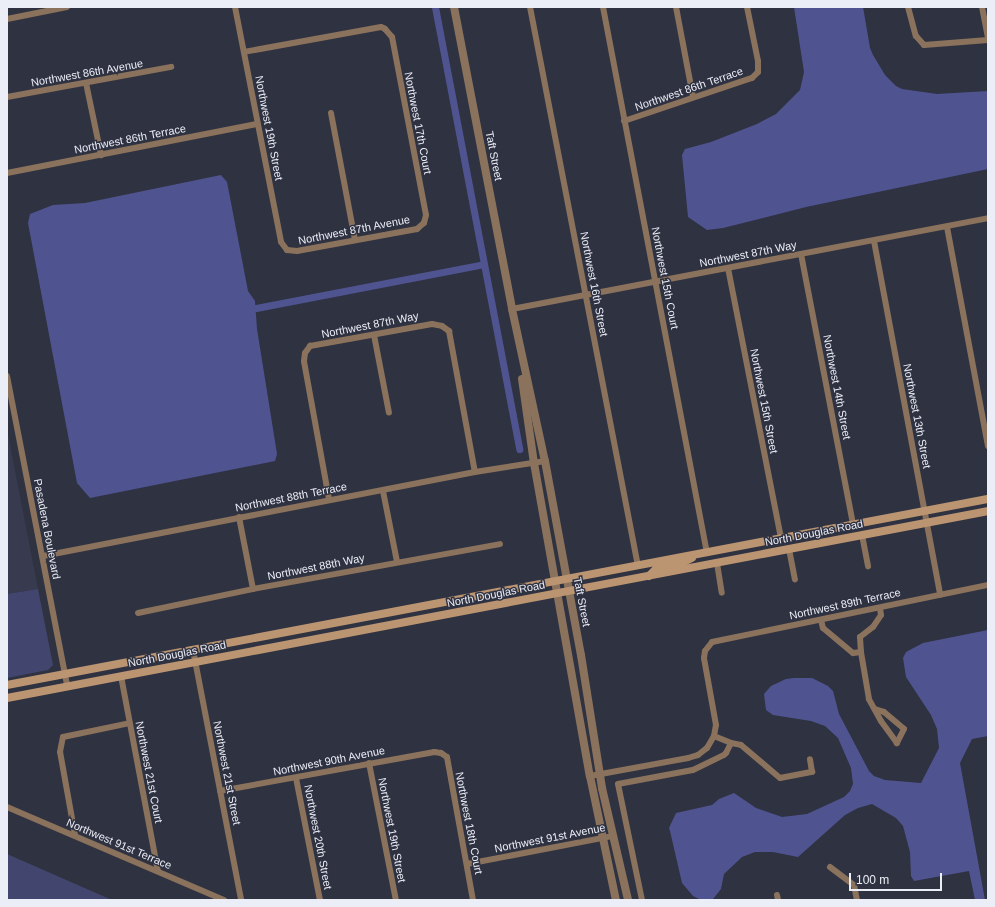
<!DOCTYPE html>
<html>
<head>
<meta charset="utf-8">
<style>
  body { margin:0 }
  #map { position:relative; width:995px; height:907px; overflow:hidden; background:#2f3241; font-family:Arial,sans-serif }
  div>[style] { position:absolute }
  .built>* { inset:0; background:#383a50 }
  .green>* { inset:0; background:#42466e }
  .water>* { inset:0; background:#4f5491 }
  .canal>* { height:7px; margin:-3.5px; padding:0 3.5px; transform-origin:3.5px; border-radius:3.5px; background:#4f5491 }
  .minor>* { height:6px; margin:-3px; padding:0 3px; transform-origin:3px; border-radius:3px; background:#8a725c }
  .tertiary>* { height:8px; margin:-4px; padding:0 4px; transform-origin:4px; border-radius:4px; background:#8a725c }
  .secondary>* { height:8px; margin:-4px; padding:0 4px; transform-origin:4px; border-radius:4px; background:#bb9571 }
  span { translate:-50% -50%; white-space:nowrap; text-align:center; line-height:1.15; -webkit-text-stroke:3px #2f3241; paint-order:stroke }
  .street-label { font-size:11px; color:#ebedf7 }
  .frame { position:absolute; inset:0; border:8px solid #ebedf7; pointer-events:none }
  .scale { position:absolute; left:849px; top:873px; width:93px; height:18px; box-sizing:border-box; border:2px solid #ebedf7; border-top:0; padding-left:5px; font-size:12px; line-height:14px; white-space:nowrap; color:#ebedf7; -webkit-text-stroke:3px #2f3241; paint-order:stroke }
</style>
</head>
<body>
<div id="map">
  <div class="built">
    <i style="clip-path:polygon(7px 429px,38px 589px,7px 594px)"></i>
  </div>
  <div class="green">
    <i style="clip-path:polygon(38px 589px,53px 665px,48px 670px,7px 678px,7px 594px)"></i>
    <i style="clip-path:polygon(7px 854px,112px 900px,7px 900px)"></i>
  </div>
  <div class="water">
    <i style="clip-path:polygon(794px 7px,863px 7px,870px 48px,873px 55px,885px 75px,896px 86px,902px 89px,937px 94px,988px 91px,988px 169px,806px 207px,723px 228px,707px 230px,688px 217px,682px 155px,685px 149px,711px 142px,757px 124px,776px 114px,800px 90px,804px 72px)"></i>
    <i style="clip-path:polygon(221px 175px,227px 182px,248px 291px,255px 301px,257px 329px,277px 454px,275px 461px,90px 498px,77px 483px,28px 223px,30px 214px,53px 205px,85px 203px)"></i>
    <i style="clip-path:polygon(988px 630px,988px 736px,972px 739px,960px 763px,985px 900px,975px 900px,969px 871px,914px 881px,911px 876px,910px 852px,903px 826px,896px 818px,872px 804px,858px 808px,845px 815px,798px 857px,773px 852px,755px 852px,742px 857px,724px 874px,721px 889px,713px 899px,701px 900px,693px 896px,682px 883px,670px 831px,669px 828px,676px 813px,712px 805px,719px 799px,734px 793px,756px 808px,782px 817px,807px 814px,844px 797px,850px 791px,853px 784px,851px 768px,838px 738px,825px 726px,811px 721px,773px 715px,766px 710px,764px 694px,771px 686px,786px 679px,794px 678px,812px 678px,828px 686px,833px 691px,839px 714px,869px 771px,874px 776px,885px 780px,921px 783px,939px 748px,937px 729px,931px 715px,906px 677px,903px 658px,906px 652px,923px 643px)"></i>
  </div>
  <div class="canal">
    <i style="left:435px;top:7px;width:450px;rotate:79.2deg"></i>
    <i style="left:256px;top:308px;width:232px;rotate:-10.9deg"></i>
  </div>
  <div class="minor">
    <i style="left:235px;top:7px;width:239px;rotate:78.9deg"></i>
    <i style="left:281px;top:242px;width:10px;rotate:53deg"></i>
    <i style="left:287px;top:250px;width:10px;rotate:6deg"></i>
    <i style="left:297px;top:251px;width:122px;rotate:-10.4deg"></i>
    <i style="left:417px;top:229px;width:9px;rotate:-41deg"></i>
    <i style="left:424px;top:223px;width:8px;rotate:-76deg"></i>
    <i style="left:426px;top:215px;width:181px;rotate:-100.8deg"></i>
    <i style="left:392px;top:37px;width:11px;rotate:-131deg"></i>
    <i style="left:385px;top:29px;width:4px;rotate:-153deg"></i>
    <i style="left:381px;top:27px;width:139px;rotate:169.7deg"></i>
    <i style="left:530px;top:7px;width:569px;rotate:79.07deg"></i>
    <i style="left:603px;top:7px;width:556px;rotate:79.22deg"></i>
    <i style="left:676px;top:7px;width:92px;rotate:79.3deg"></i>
    <i style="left:908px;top:7px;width:30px;rotate:75deg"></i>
    <i style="left:916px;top:36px;width:12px;rotate:48deg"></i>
    <i style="left:924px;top:45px;width:64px;rotate:-4.5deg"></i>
    <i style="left:982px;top:7px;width:33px;rotate:79deg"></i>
    <i style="left:7px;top:19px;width:61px;rotate:-11.3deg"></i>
    <i style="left:86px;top:83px;width:74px;rotate:78.2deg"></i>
    <i style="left:7px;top:97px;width:167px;rotate:-10.4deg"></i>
    <i style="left:331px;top:113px;width:129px;rotate:79.3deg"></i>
    <i style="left:624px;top:121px;width:135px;rotate:-18.6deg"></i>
    <i style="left:752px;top:78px;width:8px;rotate:-45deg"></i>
    <i style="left:758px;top:72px;width:11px;rotate:-90deg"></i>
    <i style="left:758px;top:61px;width:55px;rotate:-101.5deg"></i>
    <i style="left:7px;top:173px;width:255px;rotate:-11.1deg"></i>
    <i style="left:947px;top:227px;width:223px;rotate:79.4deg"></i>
    <i style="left:874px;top:241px;width:360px;rotate:79.4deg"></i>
    <i style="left:801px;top:254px;width:276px;rotate:79.1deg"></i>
    <i style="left:728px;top:268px;width:275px;rotate:78.9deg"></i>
    <i style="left:512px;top:309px;width:485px;rotate:-10.8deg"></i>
    <i style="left:374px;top:335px;width:79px;rotate:79.1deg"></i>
    <i style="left:7px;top:376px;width:316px;rotate:79deg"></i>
    <i style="left:383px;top:491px;width:72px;rotate:78.8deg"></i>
    <i style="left:329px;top:499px;width:140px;rotate:-100.3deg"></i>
    <i style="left:304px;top:361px;width:8px;rotate:-83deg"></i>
    <i style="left:305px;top:353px;width:9px;rotate:-54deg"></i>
    <i style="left:310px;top:346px;width:124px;rotate:-10.2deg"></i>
    <i style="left:432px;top:324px;width:10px;rotate:11deg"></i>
    <i style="left:442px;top:326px;width:9px;rotate:36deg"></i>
    <i style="left:449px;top:331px;width:143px;rotate:79.6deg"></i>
    <i style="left:239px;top:517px;width:73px;rotate:79deg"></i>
    <i style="left:862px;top:535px;width:32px;rotate:79deg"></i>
    <i style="left:789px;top:549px;width:31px;rotate:79deg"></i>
    <i style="left:43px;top:556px;width:440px;rotate:-11deg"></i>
    <i style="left:475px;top:472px;width:71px;rotate:-8.9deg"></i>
    <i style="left:717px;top:563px;width:30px;rotate:81deg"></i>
    <i style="left:138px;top:613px;width:117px;rotate:-11.8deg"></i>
    <i style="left:253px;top:589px;width:251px;rotate:-10.3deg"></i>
    <i style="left:821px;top:620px;width:8px;rotate:76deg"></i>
    <i style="left:823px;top:628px;width:39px;rotate:40deg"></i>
    <i style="left:853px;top:653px;width:8px;rotate:-7deg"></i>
    <i style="left:193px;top:650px;width:255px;rotate:79.1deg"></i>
    <i style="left:121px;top:676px;width:198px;rotate:79.3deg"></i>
    <i style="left:875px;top:709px;width:9px;rotate:18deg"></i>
    <i style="left:884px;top:712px;width:26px;rotate:40deg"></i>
    <i style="left:904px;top:729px;width:16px;rotate:117deg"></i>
    <i style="left:897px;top:743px;width:27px;rotate:-126deg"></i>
    <i style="left:881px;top:721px;width:25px;rotate:-119deg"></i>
    <i style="left:869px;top:699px;width:48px;rotate:-99.7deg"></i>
    <i style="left:861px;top:652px;width:15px;rotate:-94deg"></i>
    <i style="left:860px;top:637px;width:16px;rotate:-38deg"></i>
    <i style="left:873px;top:627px;width:14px;rotate:-56deg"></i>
    <i style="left:881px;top:615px;width:6px;rotate:-99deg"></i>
    <i style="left:714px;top:736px;width:18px;rotate:22deg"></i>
    <i style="left:369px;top:763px;width:140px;rotate:78.9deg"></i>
    <i style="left:590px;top:776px;width:100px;rotate:-10.4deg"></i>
    <i style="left:688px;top:758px;width:10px;rotate:-17deg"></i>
    <i style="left:698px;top:755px;width:11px;rotate:-38deg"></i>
    <i style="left:707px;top:748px;width:14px;rotate:-60deg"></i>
    <i style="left:714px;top:736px;width:11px;rotate:-80deg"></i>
    <i style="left:716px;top:725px;width:68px;rotate:-100.2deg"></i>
    <i style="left:704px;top:658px;width:7px;rotate:-82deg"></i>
    <i style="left:705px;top:651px;width:11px;rotate:-52deg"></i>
    <i style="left:712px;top:642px;width:282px;rotate:-11.7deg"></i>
    <i style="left:296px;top:778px;width:124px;rotate:78.9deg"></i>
    <i style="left:220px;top:791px;width:218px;rotate:-10.3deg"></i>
    <i style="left:434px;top:752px;width:7px;rotate:8deg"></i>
    <i style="left:441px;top:753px;width:7px;rotate:34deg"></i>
    <i style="left:447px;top:757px;width:145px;rotate:79.7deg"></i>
    <i style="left:7px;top:807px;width:236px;rotate:23.2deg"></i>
    <i style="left:75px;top:835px;width:84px;rotate:-100.2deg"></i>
    <i style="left:60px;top:752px;width:15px;rotate:-79deg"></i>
    <i style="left:63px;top:737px;width:68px;rotate:-11.8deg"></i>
    <i style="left:467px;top:864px;width:149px;rotate:-10.9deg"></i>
    <i style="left:830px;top:867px;width:30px;rotate:37deg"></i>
    <i style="left:854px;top:885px;width:15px;rotate:79deg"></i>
    <i style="left:777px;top:895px;width:5px;rotate:79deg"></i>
    <i style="left:642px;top:900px;width:118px;rotate:-101.7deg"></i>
    <i style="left:618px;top:784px;width:76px;rotate:-10.6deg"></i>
    <i style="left:693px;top:770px;width:34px;rotate:-26deg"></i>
    <i style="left:724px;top:755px;width:3px;rotate:-45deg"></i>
    <i style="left:726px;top:753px;width:11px;rotate:-63deg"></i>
    <i style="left:731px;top:743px;width:10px;rotate:11deg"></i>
    <i style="left:741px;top:745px;width:51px;rotate:40.2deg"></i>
    <i style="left:780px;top:778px;width:33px;rotate:-11deg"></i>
    <i style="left:812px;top:772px;width:13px;rotate:-99deg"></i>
  </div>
  <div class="tertiary">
    <i style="left:454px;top:7px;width:308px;rotate:79.1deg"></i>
    <i style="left:512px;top:309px;width:156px;rotate:77.8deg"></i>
    <i style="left:545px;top:461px;width:197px;rotate:79.5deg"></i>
    <i style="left:581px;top:655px;width:135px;rotate:81deg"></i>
    <i style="left:602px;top:788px;width:115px;rotate:76.9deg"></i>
    <i style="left:522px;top:379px;width:85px;rotate:81.9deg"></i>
    <i style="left:534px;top:463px;width:318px;rotate:79.9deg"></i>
    <i style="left:590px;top:776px;width:127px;rotate:78.2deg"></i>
  </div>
  <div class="secondary">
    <i style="left:649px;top:576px;width:10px;rotate:-45deg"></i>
    <i style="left:656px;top:569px;width:27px;rotate:-13deg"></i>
    <i style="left:682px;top:563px;width:11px;rotate:-27deg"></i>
    <i style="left:7px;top:685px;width:998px;rotate:-10.74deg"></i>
    <i style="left:7px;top:698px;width:999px;rotate:-10.79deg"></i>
  </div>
  <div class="street-label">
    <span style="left:87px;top:73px;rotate:-10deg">Northwest 86th Avenue</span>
    <span style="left:689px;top:89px;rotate:-19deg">Northwest 86th Terrace</span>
    <span style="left:418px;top:123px;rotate:79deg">Northwest 17th Court</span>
    <span style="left:269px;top:128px;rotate:79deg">Northwest 19th Street</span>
    <span style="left:130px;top:139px;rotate:-11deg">Northwest 86th Terrace</span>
    <span style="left:494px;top:156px;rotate:79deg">Taft Street</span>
    <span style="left:354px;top:230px;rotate:-11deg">Northwest 87th Avenue</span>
    <span style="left:748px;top:254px;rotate:-11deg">Northwest 87th Way</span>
    <span style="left:665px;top:278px;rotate:79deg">Northwest 15th Court</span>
    <span style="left:594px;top:284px;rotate:79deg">Northwest 16th Street</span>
    <span style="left:370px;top:325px;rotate:-11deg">Northwest 87th Way</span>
    <span style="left:837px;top:387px;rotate:79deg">Northwest 14th Street</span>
    <span style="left:764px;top:401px;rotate:79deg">Northwest 15th Street</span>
    <span style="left:917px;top:416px;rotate:79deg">Northwest 13th Street</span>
    <span style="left:291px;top:497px;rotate:-11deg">Northwest 88th Terrace</span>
    <span style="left:47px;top:529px;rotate:79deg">Pasadena Boulevard</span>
    <span style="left:814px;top:533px;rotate:-11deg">North Douglas Road</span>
    <span style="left:316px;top:567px;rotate:-11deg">Northwest 88th Way</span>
    <span style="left:496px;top:594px;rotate:-11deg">North Douglas Road</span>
    <span style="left:582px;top:602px;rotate:79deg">Taft Street</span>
    <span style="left:845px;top:604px;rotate:-12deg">Northwest 89th Terrace</span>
    <span style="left:177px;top:654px;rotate:-11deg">North Douglas Road</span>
    <span style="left:329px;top:761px;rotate:-11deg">Northwest 90th Avenue</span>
    <span style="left:149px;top:772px;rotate:79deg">Northwest 21st Court</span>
    <span style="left:227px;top:773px;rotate:79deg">Northwest 21st Street</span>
    <span style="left:469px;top:823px;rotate:79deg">Northwest 18th Court</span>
    <span style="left:392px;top:830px;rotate:79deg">Northwest 19th Street</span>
    <span style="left:318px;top:837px;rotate:79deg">Northwest 20th Street</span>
    <span style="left:550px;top:838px;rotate:-11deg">Northwest 91st Avenue</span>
    <span style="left:119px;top:844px;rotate:23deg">Northwest 91st Terrace</span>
  </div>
  <div class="frame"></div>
  <div class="scale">100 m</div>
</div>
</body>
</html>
